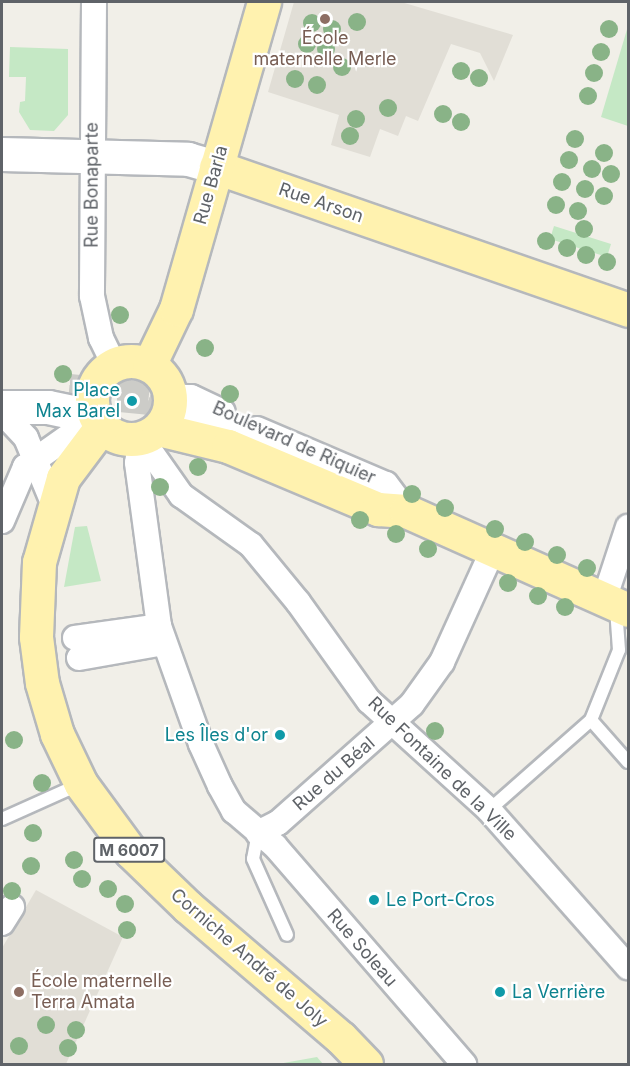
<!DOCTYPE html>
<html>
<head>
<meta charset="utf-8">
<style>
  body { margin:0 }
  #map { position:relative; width:630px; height:1066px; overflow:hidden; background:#f1efe8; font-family:Inter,sans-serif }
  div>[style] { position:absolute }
  .education>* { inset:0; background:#e1ded6 }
  .green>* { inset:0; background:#c5e8c5 }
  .secondary-tunnel>* { height:33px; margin-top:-16.5px; transform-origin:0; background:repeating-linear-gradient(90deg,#ccccc8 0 33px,transparent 0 49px) }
  .roads { filter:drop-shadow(2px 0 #b5b8bc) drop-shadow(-2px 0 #b5b8bc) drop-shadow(0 2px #b5b8bc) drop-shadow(0 -2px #b5b8bc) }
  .lane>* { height:12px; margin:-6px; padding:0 6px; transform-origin:6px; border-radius:6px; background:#fff }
  .street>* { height:24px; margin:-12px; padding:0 12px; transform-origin:12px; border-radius:12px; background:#fff }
  .secondary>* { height:33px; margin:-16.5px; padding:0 16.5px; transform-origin:16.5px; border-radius:16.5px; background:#fff }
  .primary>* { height:33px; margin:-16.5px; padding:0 16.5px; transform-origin:16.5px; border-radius:16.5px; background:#fff2af }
  .primary>.ring { margin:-16.5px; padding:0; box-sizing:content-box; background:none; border:33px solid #fff2af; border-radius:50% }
  .trees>* { width:18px; height:18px; margin:-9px; border-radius:50%; background:#89b387 }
  .dots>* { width:16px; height:16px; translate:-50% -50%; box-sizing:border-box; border:3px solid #fff; border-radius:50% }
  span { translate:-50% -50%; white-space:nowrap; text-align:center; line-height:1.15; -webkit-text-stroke:4.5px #fff; paint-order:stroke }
  .shield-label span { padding:2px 4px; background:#fff; border:2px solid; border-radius:4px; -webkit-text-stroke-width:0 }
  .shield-label { font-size:16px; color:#5f6368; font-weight:700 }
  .education-label { font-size:18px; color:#785e54 }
  .left { translate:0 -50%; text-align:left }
  .street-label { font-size:18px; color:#5f6368 }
  .culture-label { font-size:18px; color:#0d838f }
  .right { translate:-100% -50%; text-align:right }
  .frame { position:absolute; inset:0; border:3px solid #5f6368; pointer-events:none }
</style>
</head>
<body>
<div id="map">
  <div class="education">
    <i style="clip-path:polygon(294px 2px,401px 2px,513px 35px,494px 81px,480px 53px,451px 44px,418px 121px,406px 116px,398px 136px,380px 129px,370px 157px,331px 145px,339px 115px,268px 92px)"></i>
    <i style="clip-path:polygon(36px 890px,123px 937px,66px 1064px,2px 1064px,2px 948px)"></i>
  </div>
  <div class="green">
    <i style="clip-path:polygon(628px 26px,628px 126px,601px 117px)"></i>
    <i style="clip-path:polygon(10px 47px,68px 49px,68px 115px,54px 131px,30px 130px,19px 112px,20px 102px,25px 101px,26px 77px,9px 77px)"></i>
    <i style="clip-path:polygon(554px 226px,611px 244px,607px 257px,550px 239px)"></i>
    <i style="clip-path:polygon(87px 526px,101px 581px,64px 587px,75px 527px)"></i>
    <i style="clip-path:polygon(317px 1057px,323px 1064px,278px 1064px)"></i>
  </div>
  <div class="secondary-tunnel">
    <i style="left:69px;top:390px;width:80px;rotate:5.7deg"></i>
    <i style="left:149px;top:398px;width:51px;rotate:19.5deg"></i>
  </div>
  <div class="roads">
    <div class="lane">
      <i style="left:591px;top:720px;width:56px;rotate:48.6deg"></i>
      <i style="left:489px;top:810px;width:136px;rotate:-41.4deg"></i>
      <i style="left:591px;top:720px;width:75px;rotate:-68.2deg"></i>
      <i style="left:619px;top:650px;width:42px;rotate:-94.1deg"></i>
      <i style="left:2px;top:819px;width:85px;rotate:-24.2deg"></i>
      <i style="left:258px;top:833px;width:26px;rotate:101deg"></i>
      <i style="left:253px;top:859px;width:83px;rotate:65.9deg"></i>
    </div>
    <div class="street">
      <i style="left:94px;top:2px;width:294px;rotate:90.4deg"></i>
      <i style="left:92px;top:296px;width:43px;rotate:77.9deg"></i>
      <i style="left:101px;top:338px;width:30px;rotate:64deg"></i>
      <i style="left:169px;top:396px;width:22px;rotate:3deg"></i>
      <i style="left:191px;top:397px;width:35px;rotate:25deg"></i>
      <i style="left:2px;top:412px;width:35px;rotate:47deg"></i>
      <i style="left:26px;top:438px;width:70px;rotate:67.4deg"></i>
      <i style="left:257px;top:429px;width:140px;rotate:23.1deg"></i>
      <i style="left:386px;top:484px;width:34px;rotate:53deg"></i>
      <i style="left:141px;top:438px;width:25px;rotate:99deg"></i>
      <i style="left:137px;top:463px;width:164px;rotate:82.3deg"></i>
      <i style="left:159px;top:626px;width:125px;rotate:70.4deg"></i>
      <i style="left:201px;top:744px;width:46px;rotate:65.7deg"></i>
      <i style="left:220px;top:786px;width:29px;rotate:61deg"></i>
      <i style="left:234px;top:811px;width:54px;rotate:40.5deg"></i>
      <i style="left:275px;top:846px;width:289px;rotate:49.1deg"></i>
      <i style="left:141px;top:438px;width:70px;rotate:54.9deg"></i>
      <i style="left:181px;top:495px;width:86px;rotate:35.5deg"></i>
      <i style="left:251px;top:545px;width:74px;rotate:50.5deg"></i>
      <i style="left:298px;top:602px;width:122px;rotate:54.4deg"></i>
      <i style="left:369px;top:701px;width:162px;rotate:42.2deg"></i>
      <i style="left:489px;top:810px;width:210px;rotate:48.5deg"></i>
      <i style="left:2px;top:521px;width:59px;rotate:-66.9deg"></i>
      <i style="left:25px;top:467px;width:87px;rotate:-35.2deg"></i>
      <i style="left:604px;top:600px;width:77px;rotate:-71.8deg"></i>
      <i style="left:75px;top:638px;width:85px;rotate:-8.1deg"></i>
      <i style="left:79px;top:658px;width:85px;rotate:-10.1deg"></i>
      <i style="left:258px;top:833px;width:22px;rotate:-27deg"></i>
      <i style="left:278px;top:823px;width:179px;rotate:-41.6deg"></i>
      <i style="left:412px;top:704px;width:52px;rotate:-54.5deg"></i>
      <i style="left:442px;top:662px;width:121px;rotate:-65.6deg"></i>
      <i style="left:2px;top:923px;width:19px;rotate:-58deg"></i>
    </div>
    <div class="secondary">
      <i style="left:2px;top:154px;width:186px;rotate:1.5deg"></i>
      <i style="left:188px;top:159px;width:29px;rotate:16deg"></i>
      <i style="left:2px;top:407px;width:46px"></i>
      <i style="left:48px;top:407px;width:49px;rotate:11.8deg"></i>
      <i style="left:197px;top:415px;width:82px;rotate:22.8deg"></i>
    </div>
    <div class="primary">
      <i style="left:216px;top:167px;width:436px;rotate:19.1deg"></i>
      <i class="ring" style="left:92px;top:361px;width:45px;height:45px"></i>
      <i style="left:149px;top:365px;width:62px;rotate:-64.3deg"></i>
      <i style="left:176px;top:309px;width:319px;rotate:-74deg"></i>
      <i style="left:102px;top:426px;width:65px;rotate:126.9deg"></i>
      <i style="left:63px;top:478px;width:87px;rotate:105.9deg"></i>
      <i style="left:39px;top:562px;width:75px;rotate:92.3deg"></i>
      <i style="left:36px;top:637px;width:46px;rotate:82.6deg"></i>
      <i style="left:42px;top:683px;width:53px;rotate:73.6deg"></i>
      <i style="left:57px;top:734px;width:55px;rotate:64.4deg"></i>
      <i style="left:81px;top:784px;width:84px;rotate:53.7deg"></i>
      <i style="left:131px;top:852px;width:79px;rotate:44deg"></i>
      <i style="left:188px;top:907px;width:201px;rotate:40.6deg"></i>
      <i style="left:341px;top:1038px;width:36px;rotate:46deg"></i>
      <i style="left:158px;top:429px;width:72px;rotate:13.7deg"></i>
      <i style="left:228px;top:446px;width:163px;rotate:22.8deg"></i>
      <i style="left:378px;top:509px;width:28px;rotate:4deg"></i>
      <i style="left:406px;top:511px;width:243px;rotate:24deg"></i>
    </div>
  </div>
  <div class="trees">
    <i style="left:357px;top:22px"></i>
    <i style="left:312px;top:23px"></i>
    <i style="left:332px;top:29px"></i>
    <i style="left:609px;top:29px"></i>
    <i style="left:307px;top:44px"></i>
    <i style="left:326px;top:49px"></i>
    <i style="left:601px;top:52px"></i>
    <i style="left:342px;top:67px"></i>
    <i style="left:461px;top:71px"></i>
    <i style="left:594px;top:73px"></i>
    <i style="left:479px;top:78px"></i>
    <i style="left:295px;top:79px"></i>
    <i style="left:317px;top:85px"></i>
    <i style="left:588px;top:96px"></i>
    <i style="left:388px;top:108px"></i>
    <i style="left:443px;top:114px"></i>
    <i style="left:356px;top:119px"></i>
    <i style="left:461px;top:122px"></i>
    <i style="left:350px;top:136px"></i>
    <i style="left:575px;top:139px"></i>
    <i style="left:604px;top:153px"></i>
    <i style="left:569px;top:160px"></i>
    <i style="left:592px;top:169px"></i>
    <i style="left:611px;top:174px"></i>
    <i style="left:562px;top:182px"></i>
    <i style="left:585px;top:189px"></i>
    <i style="left:604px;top:196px"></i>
    <i style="left:556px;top:205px"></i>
    <i style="left:578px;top:211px"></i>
    <i style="left:584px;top:229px"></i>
    <i style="left:546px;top:241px"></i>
    <i style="left:567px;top:248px"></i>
    <i style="left:586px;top:255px"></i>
    <i style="left:607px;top:262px"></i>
    <i style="left:120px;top:315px"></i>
    <i style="left:205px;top:348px"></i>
    <i style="left:63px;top:374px"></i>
    <i style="left:230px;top:394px"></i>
    <i style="left:198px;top:467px"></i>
    <i style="left:160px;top:487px"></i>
    <i style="left:412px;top:494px"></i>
    <i style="left:445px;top:508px"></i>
    <i style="left:360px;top:520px"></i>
    <i style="left:495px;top:529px"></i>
    <i style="left:396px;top:534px"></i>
    <i style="left:525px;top:542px"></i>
    <i style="left:428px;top:549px"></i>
    <i style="left:557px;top:555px"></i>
    <i style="left:587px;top:568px"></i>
    <i style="left:508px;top:583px"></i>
    <i style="left:538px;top:596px"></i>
    <i style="left:565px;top:607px"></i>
    <i style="left:435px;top:731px"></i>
    <i style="left:14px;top:740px"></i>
    <i style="left:42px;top:783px"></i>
    <i style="left:33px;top:833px"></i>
    <i style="left:74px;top:860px"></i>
    <i style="left:31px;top:866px"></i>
    <i style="left:82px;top:879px"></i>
    <i style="left:108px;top:889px"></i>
    <i style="left:12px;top:891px"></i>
    <i style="left:125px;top:904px"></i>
    <i style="left:127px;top:930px"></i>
    <i style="left:46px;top:1025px"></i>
    <i style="left:76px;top:1030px"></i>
    <i style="left:19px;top:1046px"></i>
    <i style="left:68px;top:1048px"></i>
  </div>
  <div class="dots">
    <i style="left:325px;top:19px;background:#8d6e63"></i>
    <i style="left:132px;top:401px;background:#0f9aa8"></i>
    <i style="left:280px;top:735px;background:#0f9aa8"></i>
    <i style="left:374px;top:900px;background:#0f9aa8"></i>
    <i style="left:19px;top:992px;background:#8d6e63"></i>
    <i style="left:500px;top:992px;background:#0f9aa8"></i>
  </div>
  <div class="shield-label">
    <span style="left:129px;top:850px">M 6007</span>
  </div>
  <div class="education-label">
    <span style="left:325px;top:49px">École<br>maternelle Merle</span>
    <span class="left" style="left:31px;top:992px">École maternelle<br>Terra Amata</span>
  </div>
  <div class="street-label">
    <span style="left:92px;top:185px;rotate:-90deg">Rue Bonaparte</span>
    <span style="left:211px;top:185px;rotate:-74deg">Rue Barla</span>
    <span style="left:321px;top:203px;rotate:19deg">Rue Arson</span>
    <span style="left:294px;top:443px;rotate:24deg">Boulevard de Riquier</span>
    <span style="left:442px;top:769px;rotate:44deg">Rue Fontaine de la Ville</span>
    <span style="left:334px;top:774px;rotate:-41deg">Rue du Béal</span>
    <span style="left:362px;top:948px;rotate:49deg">Rue Soleau</span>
    <span style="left:249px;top:958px;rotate:41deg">Corniche André de Joly</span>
  </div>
  <div class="culture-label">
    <span class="right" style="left:120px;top:401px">Place<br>Max Barel</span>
    <span class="right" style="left:268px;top:735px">Les Îles d'or</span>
    <span class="left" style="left:386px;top:900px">Le Port-Cros</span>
    <span class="left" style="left:512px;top:992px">La Verrière</span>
  </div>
  <div class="frame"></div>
</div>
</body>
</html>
